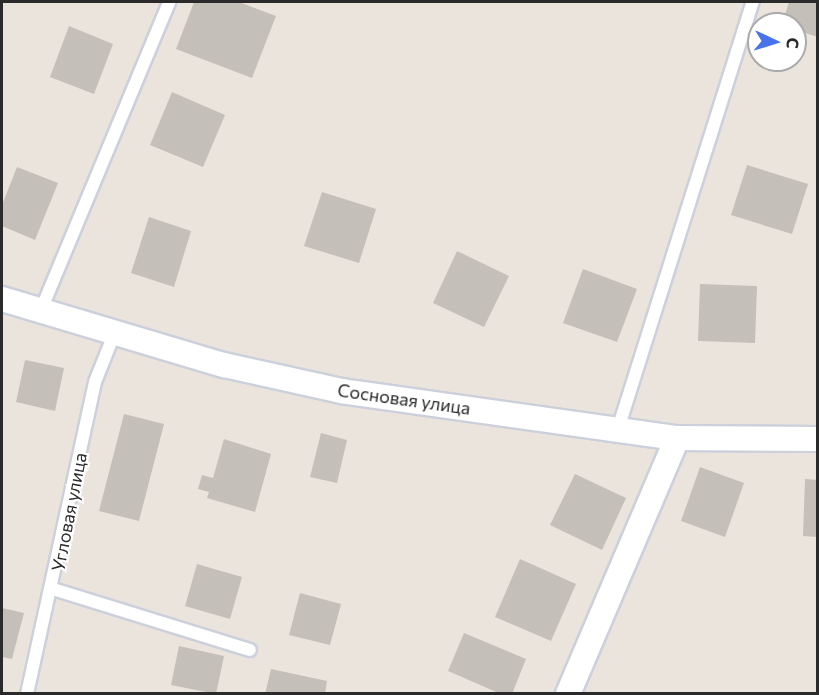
<!DOCTYPE html>
<html>
<head>
<meta charset="utf-8">
<style>
  body { margin:0 }
  #map { position:relative; width:819px; height:695px; overflow:hidden; background:#ebe4dd; font-family:Commissioner,sans-serif }
  div>[style] { position:absolute }
  .building>* { inset:0; background:#c4bfb9 }
  .roads { filter:drop-shadow(2px 0 #ccd0db) drop-shadow(-2px 0 #ccd0db) drop-shadow(0 2px #ccd0db) drop-shadow(0 -2px #ccd0db) }
  .service>* { height:12px; margin:-6px; padding:0 6px; transform-origin:6px; border-radius:6px; background:#fff }
  .minor>* { height:24px; margin:-12px; padding:0 12px; transform-origin:12px; border-radius:12px; background:#fff }
  span { translate:-50% -50%; white-space:nowrap; text-align:center; line-height:1.15; -webkit-text-stroke:4.5px #fff; paint-order:stroke }
  .street-label { font-size:18px; color:#2a2a2a }
  .frame { position:absolute; inset:0; border:3px solid #2a2a2a; pointer-events:none }
  .north { position:absolute; left:747px; top:12px; width:60px; height:60px; box-sizing:border-box; background:#fff; border:2px solid #aaa; border-radius:50%; rotate:94deg; font-size:16px; font-weight:700; line-height:24px; text-align:center; color:#2a2a2a }
  .north::after { content:''; display:block; margin:auto; width:21px; height:27px; background:#4973ec; clip-path:polygon(50% 0,100% 100%,50% 72%,0 100%) }
</style>
</head>
<body>
<div id="map">
  <div class="building">
    <i style="clip-path:polygon(194px 2px,239px 2px,276px 16px,252px 78px,176px 49px)"></i>
    <i style="clip-path:polygon(789px 2px,818px 2px,818px 37px,795px 30px,795px 24px,782px 24px)"></i>
    <i style="clip-path:polygon(69px 26px,113px 44px,94px 94px,50px 77px)"></i>
    <i style="clip-path:polygon(172px 92px,225px 115px,203px 167px,150px 145px)"></i>
    <i style="clip-path:polygon(747px 165px,808px 184px,792px 234px,731px 215px)"></i>
    <i style="clip-path:polygon(17px 167px,58px 183px,35px 240px,2px 226px,2px 205px)"></i>
    <i style="clip-path:polygon(322px 192px,376px 209px,359px 263px,304px 246px)"></i>
    <i style="clip-path:polygon(149px 217px,191px 231px,174px 287px,131px 273px)"></i>
    <i style="clip-path:polygon(457px 251px,509px 276px,484px 327px,433px 303px)"></i>
    <i style="clip-path:polygon(583px 269px,637px 289px,617px 342px,563px 323px)"></i>
    <i style="clip-path:polygon(700px 284px,757px 286px,755px 343px,698px 341px)"></i>
    <i style="clip-path:polygon(25px 360px,64px 368px,55px 411px,16px 402px)"></i>
    <i style="clip-path:polygon(124px 414px,164px 424px,139px 521px,99px 511px)"></i>
    <i style="clip-path:polygon(321px 433px,347px 440px,337px 483px,310px 477px)"></i>
    <i style="clip-path:polygon(224px 439px,271px 454px,255px 512px,207px 498px,209px 492px,198px 489px,202px 475px,213px 478px)"></i>
    <i style="clip-path:polygon(700px 467px,744px 483px,725px 537px,681px 521px)"></i>
    <i style="clip-path:polygon(575px 474px,626px 498px,602px 550px,550px 525px)"></i>
    <i style="clip-path:polygon(805px 479px,818px 480px,818px 537px,803px 536px)"></i>
    <i style="clip-path:polygon(520px 559px,576px 584px,551px 641px,495px 617px)"></i>
    <i style="clip-path:polygon(197px 564px,242px 577px,230px 619px,185px 606px)"></i>
    <i style="clip-path:polygon(300px 593px,341px 604px,330px 645px,289px 635px)"></i>
    <i style="clip-path:polygon(2px 608px,24px 613px,12px 659px,2px 657px)"></i>
    <i style="clip-path:polygon(464px 633px,526px 659px,512px 694px,501px 694px,448px 671px)"></i>
    <i style="clip-path:polygon(179px 646px,224px 656px,216px 694px,171px 685px)"></i>
    <i style="clip-path:polygon(271px 669px,327px 681px,325px 694px,265px 694px)"></i>
  </div>
  <div class="roads">
    <div class="service">
      <i style="left:41px;top:310px;width:334px;rotate:-67.4deg"></i>
      <i style="left:618px;top:429px;width:448px;rotate:-72.5deg"></i>
      <i style="left:53px;top:589px;width:206px;rotate:17.2deg"></i>
      <i style="left:27px;top:694px;width:319px;rotate:-77.7deg"></i>
      <i style="left:95px;top:382px;width:54px;rotate:-68.2deg"></i>
    </div>
    <div class="minor">
      <i style="left:2px;top:299px;width:232px;rotate:16.6deg"></i>
      <i style="left:224px;top:365px;width:120px;rotate:12.5deg"></i>
      <i style="left:341px;top:391px;width:339px;rotate:8deg"></i>
      <i style="left:677px;top:438px;width:141px;rotate:0.4deg"></i>
      <i style="left:568px;top:694px;width:278px;rotate:-66.9deg"></i>
    </div>
  </div>
  <div class="street-label">
    <span style="left:404px;top:399px;rotate:8deg">Сосновая улица</span>
    <span style="left:69px;top:512px;rotate:-79deg">Угловая улица</span>
  </div>
  <div class="frame"></div>
  <div class="north">С</div>
</div>
</body>
</html>
